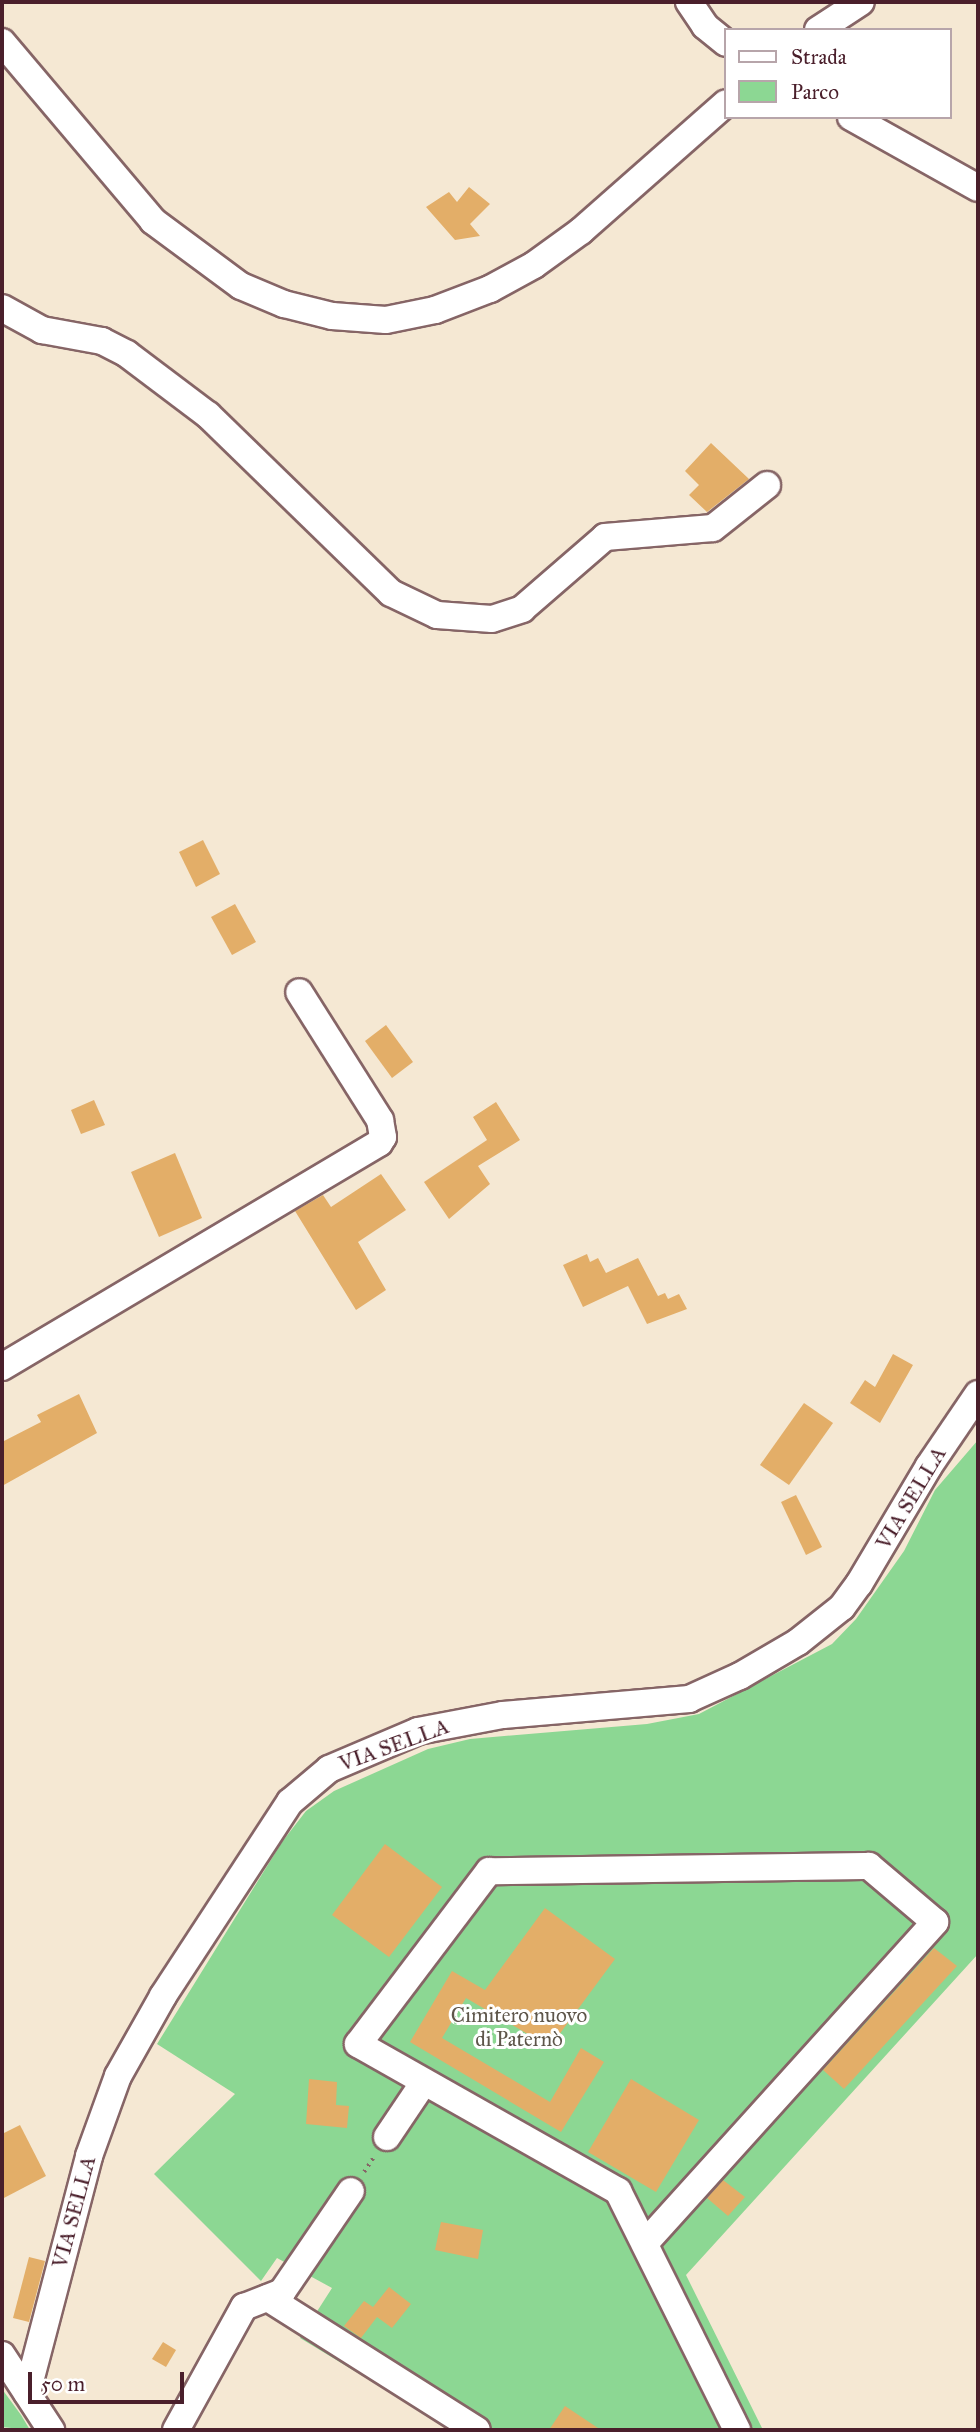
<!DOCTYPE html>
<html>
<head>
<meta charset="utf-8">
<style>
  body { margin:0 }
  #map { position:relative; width:980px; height:2432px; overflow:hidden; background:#f5e8d3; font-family:"IM FELL Great Primer",serif }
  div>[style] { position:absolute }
  .green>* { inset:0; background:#8cd793 }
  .building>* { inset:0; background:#e3ae68 }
  .path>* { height:3.5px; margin-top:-1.75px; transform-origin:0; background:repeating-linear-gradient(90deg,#866566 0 2px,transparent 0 7px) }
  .roads { filter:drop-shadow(2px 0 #866566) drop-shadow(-2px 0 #866566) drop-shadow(0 2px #866566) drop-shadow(0 -2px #866566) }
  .minor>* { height:26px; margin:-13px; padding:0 13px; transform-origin:13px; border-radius:13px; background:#fff }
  span { translate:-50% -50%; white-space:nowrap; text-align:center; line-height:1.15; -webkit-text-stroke:6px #fff; paint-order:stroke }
  .street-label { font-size:21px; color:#4a1f2b }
  .park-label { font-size:21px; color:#5e564a }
  .frame { position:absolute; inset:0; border:4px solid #4a1f2b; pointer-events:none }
  .legend { position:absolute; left:724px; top:28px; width:228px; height:91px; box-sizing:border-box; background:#fff; border:2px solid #b7a5aa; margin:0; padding:9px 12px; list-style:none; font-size:21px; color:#4a1f2b }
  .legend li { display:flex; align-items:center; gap:14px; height:35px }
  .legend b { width:35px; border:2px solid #b7a5aa }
  .scale { position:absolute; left:28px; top:2372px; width:156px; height:32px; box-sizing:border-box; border:4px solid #4a1f2b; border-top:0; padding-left:9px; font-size:21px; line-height:24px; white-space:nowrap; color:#4a1f2b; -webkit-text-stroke:5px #fff; paint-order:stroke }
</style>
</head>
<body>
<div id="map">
  <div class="green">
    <i style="clip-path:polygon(978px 1440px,978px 1954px,686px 2275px,763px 2430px,452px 2430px,300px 2338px,332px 2288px,277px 2258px,261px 2281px,154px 2174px,235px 2094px,157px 2044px,282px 1842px,306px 1811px,334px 1791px,428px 1749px,470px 1739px,647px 1724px,699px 1714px,832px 1644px,856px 1619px,904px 1551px,935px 1490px)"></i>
    <i style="clip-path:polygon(2px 2389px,21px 2415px,30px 2430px,2px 2427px)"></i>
  </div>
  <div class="building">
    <i style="clip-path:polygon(469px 187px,490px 204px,470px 224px,480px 236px,455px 240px,426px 207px,449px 192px,457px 202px)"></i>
    <i style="clip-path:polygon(711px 443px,749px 479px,707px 512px,689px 495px,699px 485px,685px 471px)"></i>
    <i style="clip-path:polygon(203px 840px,220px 874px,196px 887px,179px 852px)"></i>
    <i style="clip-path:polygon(235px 904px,256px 942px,232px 955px,211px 917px)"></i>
    <i style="clip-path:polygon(386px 1025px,413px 1062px,392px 1078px,365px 1041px)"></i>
    <i style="clip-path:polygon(94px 1100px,105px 1125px,81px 1134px,71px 1110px)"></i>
    <i style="clip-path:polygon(496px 1102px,520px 1140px,478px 1166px,490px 1184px,449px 1219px,424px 1182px,487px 1140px,473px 1117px)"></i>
    <i style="clip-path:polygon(175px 1153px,202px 1218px,159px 1237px,131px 1172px)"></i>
    <i style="clip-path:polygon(381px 1174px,406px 1210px,358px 1242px,386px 1290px,356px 1310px,295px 1211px,323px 1195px,331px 1207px)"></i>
    <i style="clip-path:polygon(587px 1254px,590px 1262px,598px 1258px,606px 1273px,638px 1258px,658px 1296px,665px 1293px,668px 1299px,679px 1294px,687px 1309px,647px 1324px,628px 1286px,583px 1307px,563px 1265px)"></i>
    <i style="clip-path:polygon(893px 1354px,913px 1365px,880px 1423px,850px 1403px,865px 1380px,875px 1387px)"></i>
    <i style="clip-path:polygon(79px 1394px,97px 1433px,2px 1486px,2px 1442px,41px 1422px,37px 1415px)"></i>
    <i style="clip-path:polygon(804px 1403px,833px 1423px,789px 1485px,760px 1465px)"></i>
    <i style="clip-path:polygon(796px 1495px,822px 1547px,806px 1555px,781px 1502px)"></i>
    <i style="clip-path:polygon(385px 1844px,442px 1887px,389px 1957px,332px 1915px)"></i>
    <i style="clip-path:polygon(545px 1908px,615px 1959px,550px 2047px,466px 1998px,442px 2038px,550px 2102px,581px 2048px,604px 2062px,561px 2132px,410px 2042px,452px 1971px,485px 1990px)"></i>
    <i style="clip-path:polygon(934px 1948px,957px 1966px,844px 2089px,823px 2070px)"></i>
    <i style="clip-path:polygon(309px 2079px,337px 2082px,336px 2105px,349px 2106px,347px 2128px,306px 2124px)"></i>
    <i style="clip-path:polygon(631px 2079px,699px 2120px,656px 2192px,588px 2152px)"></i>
    <i style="clip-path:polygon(20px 2125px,46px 2176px,2px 2199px,2px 2134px)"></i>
    <i style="clip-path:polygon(723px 2180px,745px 2197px,728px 2216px,707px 2198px)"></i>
    <i style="clip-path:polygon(441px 2222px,483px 2230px,478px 2259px,435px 2250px)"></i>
    <i style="clip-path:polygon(29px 2257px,45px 2261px,29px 2322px,13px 2318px)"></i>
    <i style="clip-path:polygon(389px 2287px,411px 2304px,392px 2328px,377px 2317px,361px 2338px,344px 2326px,364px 2301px,373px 2307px)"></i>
    <i style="clip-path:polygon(163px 2342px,176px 2350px,166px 2367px,152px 2359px)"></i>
    <i style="clip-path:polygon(565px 2406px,601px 2430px,549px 2430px)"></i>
  </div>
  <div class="path">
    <i style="left:364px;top:2172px;width:20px;rotate:-57deg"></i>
  </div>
  <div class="roads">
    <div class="minor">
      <i style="left:689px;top:2px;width:29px;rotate:56deg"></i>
      <i style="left:705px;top:26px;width:27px;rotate:39deg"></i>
      <i style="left:818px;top:30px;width:51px;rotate:-33.1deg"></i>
      <i style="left:2px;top:42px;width:234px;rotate:49.8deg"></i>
      <i style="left:153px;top:221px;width:109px;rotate:36.5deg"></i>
      <i style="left:241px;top:286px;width:47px;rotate:22.7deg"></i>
      <i style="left:284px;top:304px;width:49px;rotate:14deg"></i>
      <i style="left:332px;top:316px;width:54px;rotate:4.2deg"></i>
      <i style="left:386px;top:320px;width:50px;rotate:-11.5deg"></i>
      <i style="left:435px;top:310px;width:59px;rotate:-20.9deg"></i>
      <i style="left:490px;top:289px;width:50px;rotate:-28.6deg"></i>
      <i style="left:534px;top:265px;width:58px;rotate:-35.9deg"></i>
      <i style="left:581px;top:231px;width:193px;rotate:-41.4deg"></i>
      <i style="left:851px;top:117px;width:145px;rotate:29.2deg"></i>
      <i style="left:2px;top:308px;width:46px;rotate:28.8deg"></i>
      <i style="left:42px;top:330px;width:61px;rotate:10.4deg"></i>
      <i style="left:102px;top:341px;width:28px;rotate:27deg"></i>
      <i style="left:127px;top:354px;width:101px;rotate:37deg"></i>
      <i style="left:208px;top:415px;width:255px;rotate:44.2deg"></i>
      <i style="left:391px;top:593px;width:51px;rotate:25.6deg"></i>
      <i style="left:437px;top:615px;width:55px;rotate:4.2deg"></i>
      <i style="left:492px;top:619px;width:32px;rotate:-18deg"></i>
      <i style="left:522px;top:609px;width:110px;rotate:-40.9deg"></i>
      <i style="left:605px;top:537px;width:108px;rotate:-4.8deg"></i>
      <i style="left:713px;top:528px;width:69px;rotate:-38.5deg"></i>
      <i style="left:2px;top:1367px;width:439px;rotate:-30.7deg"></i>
      <i style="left:379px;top:1143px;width:7px;rotate:-56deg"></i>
      <i style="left:383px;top:1137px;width:17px;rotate:-100deg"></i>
      <i style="left:380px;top:1120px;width:151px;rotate:-122.3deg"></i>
      <i style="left:387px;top:2137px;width:66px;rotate:-56.1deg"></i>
      <i style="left:647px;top:2241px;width:430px;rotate:-47.9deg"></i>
      <i style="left:935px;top:1922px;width:87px;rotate:-139.7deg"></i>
      <i style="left:869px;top:1866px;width:380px;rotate:179.2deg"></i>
      <i style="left:489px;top:1871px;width:217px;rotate:127.1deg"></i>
      <i style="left:358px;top:2044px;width:299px;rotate:29.5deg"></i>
      <i style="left:618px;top:2191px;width:267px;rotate:63.5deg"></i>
      <i style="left:268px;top:2298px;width:247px;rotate:32.3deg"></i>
      <i style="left:2px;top:2355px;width:90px;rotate:56.8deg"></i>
      <i style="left:27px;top:2393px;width:245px;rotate:-75.3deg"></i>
      <i style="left:89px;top:2156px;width:85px;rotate:-70.1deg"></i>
      <i style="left:118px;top:2076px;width:92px;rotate:-60.6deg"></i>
      <i style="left:163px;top:1996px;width:232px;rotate:-56.8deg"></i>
      <i style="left:290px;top:1802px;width:51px;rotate:-40.2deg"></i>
      <i style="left:329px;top:1769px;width:97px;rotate:-23.1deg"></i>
      <i style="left:418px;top:1731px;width:86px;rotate:-10.7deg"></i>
      <i style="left:503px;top:1715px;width:187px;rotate:-4.9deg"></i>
      <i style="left:689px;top:1699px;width:56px;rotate:-24.3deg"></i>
      <i style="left:740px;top:1676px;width:67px;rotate:-30.4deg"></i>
      <i style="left:798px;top:1642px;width:56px;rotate:-38.5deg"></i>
      <i style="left:842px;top:1607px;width:29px;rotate:-54deg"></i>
      <i style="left:859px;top:1584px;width:137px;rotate:-59.3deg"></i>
      <i style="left:929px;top:1466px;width:87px;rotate:-55.8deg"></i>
      <i style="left:176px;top:2430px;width:141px;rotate:-61.1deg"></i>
      <i style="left:244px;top:2307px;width:41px;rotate:-21.5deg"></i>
      <i style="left:282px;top:2292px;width:122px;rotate:-55.7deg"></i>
    </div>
  </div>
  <div class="street-label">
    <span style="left:911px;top:1498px;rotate:-59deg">VIA SELLA</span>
    <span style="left:394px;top:1745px;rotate:-20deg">VIA SELLA</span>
    <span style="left:74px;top:2212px;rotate:-75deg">VIA SELLA</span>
  </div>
  <div class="park-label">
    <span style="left:519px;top:2027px">Cimitero nuovo<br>di Paternò</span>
  </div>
  <div class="frame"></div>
  <ul class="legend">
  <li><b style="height:9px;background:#fff"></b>Strada</li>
  <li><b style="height:19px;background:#8cd793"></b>Parco</li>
  </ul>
  <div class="scale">50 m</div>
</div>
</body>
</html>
